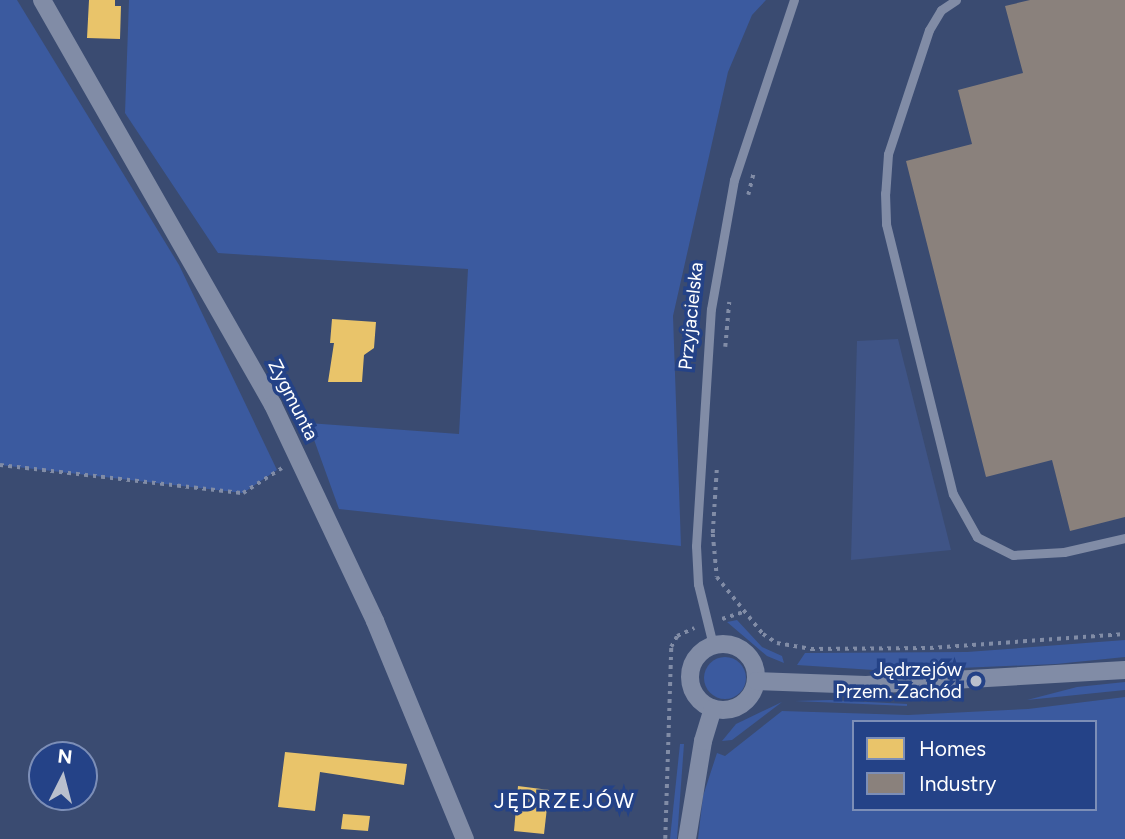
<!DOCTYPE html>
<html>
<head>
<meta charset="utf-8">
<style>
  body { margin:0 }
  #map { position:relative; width:1125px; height:839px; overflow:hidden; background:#3a4b71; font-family:Figtree,sans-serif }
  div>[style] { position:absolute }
  .green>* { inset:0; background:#3b5a9f }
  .round { border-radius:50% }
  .water>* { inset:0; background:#3f5486 }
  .homes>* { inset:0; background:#e9c46a }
  .industry>* { inset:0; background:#8a817c }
  .path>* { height:3.5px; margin-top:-1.75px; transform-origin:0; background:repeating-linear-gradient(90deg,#818ca6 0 3.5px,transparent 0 8.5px) }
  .lane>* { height:9px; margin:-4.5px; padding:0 4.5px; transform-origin:4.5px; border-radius:4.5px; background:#818ca6 }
  .street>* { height:18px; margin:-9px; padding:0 9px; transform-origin:9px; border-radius:9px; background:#818ca6 }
  .street>.ring { margin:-9px; padding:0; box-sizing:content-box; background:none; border:18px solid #818ca6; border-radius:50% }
  .dots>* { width:19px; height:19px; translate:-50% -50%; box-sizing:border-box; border:4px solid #244287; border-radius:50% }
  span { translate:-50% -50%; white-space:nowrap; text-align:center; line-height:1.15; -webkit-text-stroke:7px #244287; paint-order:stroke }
  .street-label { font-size:19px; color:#fff }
  .poi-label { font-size:19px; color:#fff }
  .right { translate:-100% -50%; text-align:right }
  .neighbourhood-label { font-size:21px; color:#fff; letter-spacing:2px }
  .legend { position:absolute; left:852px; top:720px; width:245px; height:91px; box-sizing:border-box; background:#244287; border:2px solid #7c8eb7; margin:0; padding:9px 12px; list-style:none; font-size:21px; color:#fff }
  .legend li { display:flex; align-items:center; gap:14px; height:35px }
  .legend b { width:35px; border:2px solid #7c8eb7 }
  .north { position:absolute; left:28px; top:741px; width:70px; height:70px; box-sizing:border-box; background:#244287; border:2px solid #7c8eb7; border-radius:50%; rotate:6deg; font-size:19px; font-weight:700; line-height:28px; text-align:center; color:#fff }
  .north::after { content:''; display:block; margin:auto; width:24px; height:32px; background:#bac0cd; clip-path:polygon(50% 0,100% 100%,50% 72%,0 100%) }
</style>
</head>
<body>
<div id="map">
  <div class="green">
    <i style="clip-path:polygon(0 0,17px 0,179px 265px,277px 470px,243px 493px,0 465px)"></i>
    <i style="clip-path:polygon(129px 0,766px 0,752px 15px,728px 72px,673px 316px,681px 546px,339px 509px,308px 423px,459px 434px,468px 269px,218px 253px,125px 113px)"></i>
    <i style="clip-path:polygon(737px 620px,762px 647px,782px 656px,784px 663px,767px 656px,727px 622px)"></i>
    <i style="clip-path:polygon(1125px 640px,1125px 657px,1056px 664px,889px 671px,797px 665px,805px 653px,967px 652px)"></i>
    <i class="round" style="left:704px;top:657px;width:42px;height:42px"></i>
    <i style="clip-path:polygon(1125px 682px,1125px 690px,1027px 700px,1077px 687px)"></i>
    <i style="clip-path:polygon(evenodd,1125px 697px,1125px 839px,698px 839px,703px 796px,717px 753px,725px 756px,782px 711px,908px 715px,1028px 709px,1125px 697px,854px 722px,1095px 722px,1095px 809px,854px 809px,854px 722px)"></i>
    <i style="clip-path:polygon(830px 700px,907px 704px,907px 706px,795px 701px)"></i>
    <i style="clip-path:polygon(782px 702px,732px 740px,722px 741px,736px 724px)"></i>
    <i style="clip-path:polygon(680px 744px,684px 744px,677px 839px,670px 839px)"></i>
  </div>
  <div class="water">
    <i style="clip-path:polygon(898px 339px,951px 550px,851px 560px,857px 341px)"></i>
  </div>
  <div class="homes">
    <i style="clip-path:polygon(89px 0,115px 0,115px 6px,121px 6px,120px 39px,87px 38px)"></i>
    <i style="clip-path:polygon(332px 319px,376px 322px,374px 348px,364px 355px,362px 382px,328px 382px,334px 343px,330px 343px)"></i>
    <i style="clip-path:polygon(285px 752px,407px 764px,404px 785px,320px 772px,315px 811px,278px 807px)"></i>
    <i style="clip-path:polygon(518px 786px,549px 790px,544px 834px,514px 831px)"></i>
    <i style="clip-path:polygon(343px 814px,370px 816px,368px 831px,341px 829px)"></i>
  </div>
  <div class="industry">
    <i style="clip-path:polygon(1030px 0,1125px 0,1125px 517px,1070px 531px,1052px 460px,986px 477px,906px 161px,972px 144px,958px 90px,1023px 73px,1005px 6px)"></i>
  </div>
  <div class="path">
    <i style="left:748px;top:195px;width:21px;rotate:-76deg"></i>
    <i style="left:725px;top:347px;width:45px;rotate:-84.9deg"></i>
    <i style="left:0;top:465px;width:245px;rotate:6.6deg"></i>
    <i style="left:243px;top:493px;width:46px;rotate:-32.7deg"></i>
    <i style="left:717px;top:470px;width:64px;rotate:93.6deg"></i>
    <i style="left:713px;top:534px;width:43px;rotate:84.7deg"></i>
    <i style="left:717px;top:577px;width:73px;rotate:51.1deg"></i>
    <i style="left:763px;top:634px;width:17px;rotate:33deg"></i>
    <i style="left:777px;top:643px;width:35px;rotate:10deg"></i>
    <i style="left:811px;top:649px;width:119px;rotate:-0.5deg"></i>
    <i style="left:930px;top:648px;width:196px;rotate:-4.1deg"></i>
    <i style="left:722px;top:619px;width:22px;rotate:-18deg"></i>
    <i style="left:665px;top:839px;width:192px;rotate:-88.2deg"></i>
    <i style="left:671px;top:647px;width:13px;rotate:-61deg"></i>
    <i style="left:677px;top:636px;width:19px;rotate:-25deg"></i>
  </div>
  <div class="lane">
    <i style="left:956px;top:0;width:18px;rotate:146deg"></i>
    <i style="left:941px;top:10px;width:23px;rotate:121deg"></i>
    <i style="left:929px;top:30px;width:131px;rotate:108.3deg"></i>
    <i style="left:888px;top:154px;width:39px;rotate:94deg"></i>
    <i style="left:885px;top:193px;width:31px;rotate:88deg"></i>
    <i style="left:886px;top:224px;width:278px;rotate:76.1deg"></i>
    <i style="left:953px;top:494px;width:49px;rotate:60.8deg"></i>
    <i style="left:977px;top:537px;width:40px;rotate:26.6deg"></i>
    <i style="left:1013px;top:555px;width:51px;rotate:-3.4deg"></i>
    <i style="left:1064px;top:552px;width:63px;rotate:-12.9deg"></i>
    <i style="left:713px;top:645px;width:63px;rotate:-103.8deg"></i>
    <i style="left:698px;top:584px;width:38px;rotate:-93deg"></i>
    <i style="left:696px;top:546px;width:237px;rotate:-86.4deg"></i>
    <i style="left:711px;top:309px;width:131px;rotate:-79.9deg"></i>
    <i style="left:734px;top:180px;width:190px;rotate:-71.6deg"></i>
  </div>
  <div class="street">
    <i style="left:42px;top:0;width:466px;rotate:60.3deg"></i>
    <i style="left:273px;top:405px;width:239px;rotate:64.7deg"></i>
    <i style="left:375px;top:621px;width:236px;rotate:67.6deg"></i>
    <i class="ring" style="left:690px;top:644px;width:48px;height:48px"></i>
    <i style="left:756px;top:681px;width:110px;rotate:2.1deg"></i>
    <i style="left:866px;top:685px;width:259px;rotate:-3.3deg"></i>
    <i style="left:687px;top:839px;width:99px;rotate:-80.7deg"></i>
    <i style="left:703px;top:741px;width:34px;rotate:-73deg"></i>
  </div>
  <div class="dots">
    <i style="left:976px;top:681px;background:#bac0cd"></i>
  </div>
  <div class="street-label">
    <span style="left:691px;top:316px;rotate:-84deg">Przyjacielska</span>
    <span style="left:293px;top:400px;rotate:63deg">Zygmunta</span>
  </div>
  <div class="poi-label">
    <span class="right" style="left:962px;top:681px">Jędrzejów<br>Przem. Zachód</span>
  </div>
  <div class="neighbourhood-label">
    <span style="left:565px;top:801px">JĘDRZEJÓW</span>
  </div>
  <ul class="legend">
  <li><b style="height:19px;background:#e9c46a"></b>Homes</li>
  <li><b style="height:19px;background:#8a817c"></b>Industry</li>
  </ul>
  <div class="north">N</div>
</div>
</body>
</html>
